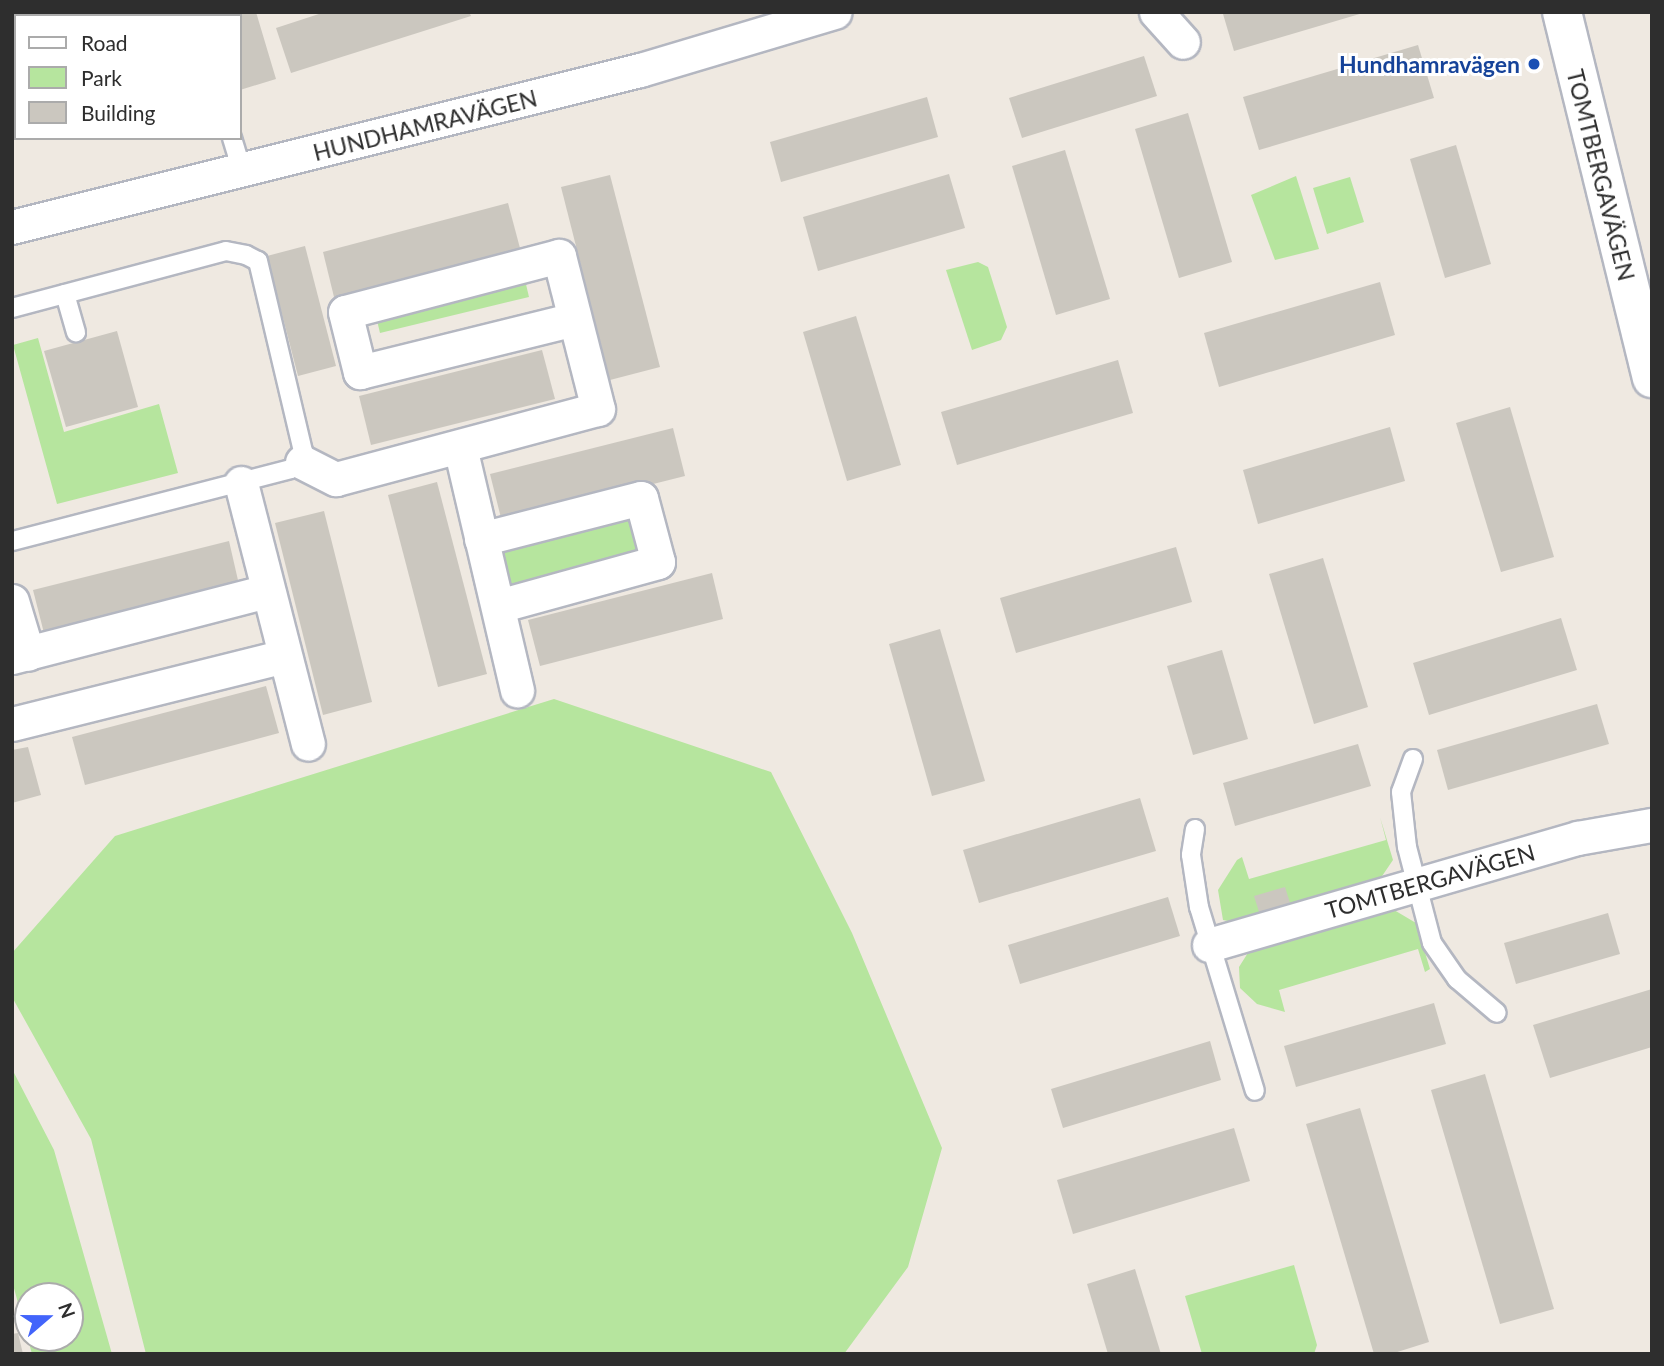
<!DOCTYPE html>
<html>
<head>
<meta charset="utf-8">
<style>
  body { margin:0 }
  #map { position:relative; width:1664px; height:1366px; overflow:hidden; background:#efe9e1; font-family:Lato,sans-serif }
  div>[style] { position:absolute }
  .green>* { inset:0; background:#b6e59e }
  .building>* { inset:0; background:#cbc7bf }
  .roads { filter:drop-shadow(2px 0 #b4b7c1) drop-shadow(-2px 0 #b4b7c1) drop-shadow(0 2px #b4b7c1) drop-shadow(0 -2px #b4b7c1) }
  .service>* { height:18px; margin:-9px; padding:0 9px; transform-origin:9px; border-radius:9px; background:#fff }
  .minor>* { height:33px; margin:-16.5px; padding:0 16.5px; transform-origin:16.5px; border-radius:16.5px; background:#fff }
  .tertiary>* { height:38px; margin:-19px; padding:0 19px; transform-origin:19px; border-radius:19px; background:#fff }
  .dots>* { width:19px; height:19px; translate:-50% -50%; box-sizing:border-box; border:4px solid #fff; border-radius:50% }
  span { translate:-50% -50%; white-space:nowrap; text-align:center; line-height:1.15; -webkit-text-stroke:6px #fff; paint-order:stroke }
  .transit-label { font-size:23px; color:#164399; font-weight:700 }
  .right { translate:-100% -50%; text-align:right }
  .street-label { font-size:23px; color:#2e2e2e }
  .frame { position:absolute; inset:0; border:14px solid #2e2e2e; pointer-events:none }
  .legend { position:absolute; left:14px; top:14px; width:228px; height:126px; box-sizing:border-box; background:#fff; border:2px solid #ababab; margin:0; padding:9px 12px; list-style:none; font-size:21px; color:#2e2e2e }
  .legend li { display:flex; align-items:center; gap:14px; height:35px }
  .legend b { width:35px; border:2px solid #ababab }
  .north { position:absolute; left:14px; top:1282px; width:70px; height:70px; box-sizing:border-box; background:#fff; border:2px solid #ababab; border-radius:50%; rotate:70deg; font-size:19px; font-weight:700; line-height:28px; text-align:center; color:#2e2e2e }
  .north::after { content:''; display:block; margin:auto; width:24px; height:32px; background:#4264fb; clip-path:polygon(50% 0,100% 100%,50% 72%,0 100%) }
</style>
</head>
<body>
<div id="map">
  <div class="green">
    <i style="clip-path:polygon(1296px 176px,1319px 249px,1275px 260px,1251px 195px)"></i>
    <i style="clip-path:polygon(1350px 177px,1364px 222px,1327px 234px,1313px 188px)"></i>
    <i style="clip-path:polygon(520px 259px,529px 297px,380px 333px,371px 295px)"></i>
    <i style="clip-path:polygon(978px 262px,988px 267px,1007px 327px,1001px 340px,972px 350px,946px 270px)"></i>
    <i style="clip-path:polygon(38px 338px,64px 432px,159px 404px,178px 473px,57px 504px,13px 345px)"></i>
    <i style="clip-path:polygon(635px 511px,645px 552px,506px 587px,496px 547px)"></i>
    <i style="clip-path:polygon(554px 699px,771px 772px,852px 933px,942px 1148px,908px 1267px,844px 1354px,146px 1354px,91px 1139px,12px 997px,12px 953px,115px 836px)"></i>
    <i style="clip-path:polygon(1380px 817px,1393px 860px,1378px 882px,1238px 923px,1223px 920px,1218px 890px,1237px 860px,1242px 857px,1249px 879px,1386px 840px)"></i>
    <i style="clip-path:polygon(1389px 907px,1416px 923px,1430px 969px,1425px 972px,1418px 949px,1279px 990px,1285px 1012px,1257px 1004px,1240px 988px,1239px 967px,1251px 948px)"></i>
    <i style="clip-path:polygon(evenodd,12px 1069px,54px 1150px,112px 1354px,32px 1354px,12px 1281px,12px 1069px,28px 1296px,70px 1296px,70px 1338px,28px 1338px,28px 1296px)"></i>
    <i style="clip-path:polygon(1294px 1265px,1317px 1345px,1314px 1354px,1202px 1354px,1185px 1296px)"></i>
  </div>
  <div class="building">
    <i style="clip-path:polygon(215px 12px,256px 12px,276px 79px,240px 90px,240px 16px)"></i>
    <i style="clip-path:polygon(325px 12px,469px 12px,471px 16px,291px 73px,276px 28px)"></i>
    <i style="clip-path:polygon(1228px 12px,1363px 12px,1363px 13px,1234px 51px,1223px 14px)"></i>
    <i style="clip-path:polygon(1418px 45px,1434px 98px,1259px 150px,1243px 97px)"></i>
    <i style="clip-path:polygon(1144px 56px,1157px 96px,1022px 138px,1009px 98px)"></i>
    <i style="clip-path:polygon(927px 97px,938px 137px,781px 182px,770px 142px)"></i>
    <i style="clip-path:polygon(1188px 113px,1232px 262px,1179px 278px,1135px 129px)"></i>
    <i style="clip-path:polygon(1456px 145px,1491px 264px,1445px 278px,1410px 159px)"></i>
    <i style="clip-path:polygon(1065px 150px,1110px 299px,1056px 315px,1012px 166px)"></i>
    <i style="clip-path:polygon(949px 174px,965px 228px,818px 271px,803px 217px)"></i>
    <i style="clip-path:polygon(610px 175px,660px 367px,610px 380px,561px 187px)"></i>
    <i style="clip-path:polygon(508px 203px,521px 252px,335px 301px,323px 252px)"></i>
    <i style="clip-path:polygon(305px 246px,336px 366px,298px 376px,267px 256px)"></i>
    <i style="clip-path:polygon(1380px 282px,1395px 335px,1219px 387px,1204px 333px)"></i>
    <i style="clip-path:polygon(856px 316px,901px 465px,847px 481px,803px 332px)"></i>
    <i style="clip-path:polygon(117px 331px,138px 407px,66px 427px,44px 351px)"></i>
    <i style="clip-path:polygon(542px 350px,555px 399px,371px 445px,359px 396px)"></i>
    <i style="clip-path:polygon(1118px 360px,1133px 413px,957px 465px,941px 412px)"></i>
    <i style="clip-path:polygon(1510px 407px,1554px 557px,1501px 572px,1456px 423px)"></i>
    <i style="clip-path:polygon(1390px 427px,1405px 481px,1258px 524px,1243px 470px)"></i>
    <i style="clip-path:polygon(673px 428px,685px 476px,502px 522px,490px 474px)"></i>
    <i style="clip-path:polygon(437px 482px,487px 674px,438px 687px,388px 495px)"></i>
    <i style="clip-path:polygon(324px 511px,372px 702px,323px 715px,275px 523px)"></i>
    <i style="clip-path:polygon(229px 541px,240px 589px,45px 637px,33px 590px)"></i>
    <i style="clip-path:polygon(1176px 547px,1192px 602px,1016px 653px,1000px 598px)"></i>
    <i style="clip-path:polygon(1323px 558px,1368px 707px,1314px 724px,1269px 574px)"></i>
    <i style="clip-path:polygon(712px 573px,723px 619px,540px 666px,528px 620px)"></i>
    <i style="clip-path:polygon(1561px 618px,1577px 670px,1429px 715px,1413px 663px)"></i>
    <i style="clip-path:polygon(940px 629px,985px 781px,932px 796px,889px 644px)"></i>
    <i style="clip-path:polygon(1222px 650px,1248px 739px,1193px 755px,1167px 666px)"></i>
    <i style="clip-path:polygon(266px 686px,279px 733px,85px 785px,72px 737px)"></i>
    <i style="clip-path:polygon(1597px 704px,1609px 744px,1448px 790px,1437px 750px)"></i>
    <i style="clip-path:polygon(1358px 744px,1371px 786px,1235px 826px,1223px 783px)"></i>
    <i style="clip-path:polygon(28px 747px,41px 795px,12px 803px,12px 750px)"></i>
    <i style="clip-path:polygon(1140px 798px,1156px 851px,979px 903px,963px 850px)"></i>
    <i style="clip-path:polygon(1285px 887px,1291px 906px,1260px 915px,1254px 896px)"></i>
    <i style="clip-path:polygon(1168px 897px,1180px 936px,1020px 984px,1008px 945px)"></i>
    <i style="clip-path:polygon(1608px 913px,1620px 954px,1516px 984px,1504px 943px)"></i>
    <i style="clip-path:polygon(1652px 989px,1652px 1047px,1550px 1078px,1533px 1025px)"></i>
    <i style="clip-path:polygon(1434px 1003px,1446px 1044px,1296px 1087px,1284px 1046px)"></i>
    <i style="clip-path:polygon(1210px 1041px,1221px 1080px,1063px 1128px,1051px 1089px)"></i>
    <i style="clip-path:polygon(1485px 1074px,1554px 1309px,1500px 1324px,1431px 1090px)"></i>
    <i style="clip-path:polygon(1360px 1108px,1429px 1342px,1391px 1354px,1374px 1354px,1306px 1124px)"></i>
    <i style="clip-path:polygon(1234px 1128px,1250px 1181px,1073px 1234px,1057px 1180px)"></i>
    <i style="clip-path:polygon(1135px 1269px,1161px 1354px,1108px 1354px,1087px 1284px)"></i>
    <i style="clip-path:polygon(18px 1333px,23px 1354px,12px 1354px,12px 1334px)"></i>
  </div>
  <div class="roads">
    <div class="service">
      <i style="left:195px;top:12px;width:4px;rotate:76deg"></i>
      <i style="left:12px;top:118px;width:6px;rotate:51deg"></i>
      <i style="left:232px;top:138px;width:34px;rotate:73deg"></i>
      <i style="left:65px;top:294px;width:40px;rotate:74deg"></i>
      <i style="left:12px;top:308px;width:221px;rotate:-14.9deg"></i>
      <i style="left:226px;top:251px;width:20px;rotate:11deg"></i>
      <i style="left:246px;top:255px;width:13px;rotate:27deg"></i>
      <i style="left:258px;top:261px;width:195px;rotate:76.7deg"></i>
      <i style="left:303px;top:451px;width:11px;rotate:95deg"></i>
      <i style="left:302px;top:462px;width:13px;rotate:148deg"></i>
      <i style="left:291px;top:469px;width:288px;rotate:165.5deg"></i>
      <i style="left:1413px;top:759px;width:35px;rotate:110deg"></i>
      <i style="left:1401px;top:792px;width:55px;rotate:83.8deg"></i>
      <i style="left:1407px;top:847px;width:99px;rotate:75.4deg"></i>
      <i style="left:1432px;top:943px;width:44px;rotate:55.2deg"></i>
      <i style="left:1457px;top:979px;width:52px;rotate:40.4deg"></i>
      <i style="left:1195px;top:829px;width:26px;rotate:99deg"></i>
      <i style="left:1191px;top:855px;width:53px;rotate:81.3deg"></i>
      <i style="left:1199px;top:907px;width:192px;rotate:73.1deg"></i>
    </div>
    <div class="minor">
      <i style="left:1156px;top:12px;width:40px;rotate:48deg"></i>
      <i style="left:12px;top:227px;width:647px;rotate:-14.04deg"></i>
      <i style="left:640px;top:70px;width:203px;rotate:-16.6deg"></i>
      <i style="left:460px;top:447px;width:250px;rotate:76.8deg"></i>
      <i style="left:302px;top:462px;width:38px;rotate:27deg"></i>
      <i style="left:336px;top:479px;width:271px;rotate:-15deg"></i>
      <i style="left:598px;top:409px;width:158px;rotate:-104.3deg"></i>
      <i style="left:559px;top:256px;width:221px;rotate:165.3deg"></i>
      <i style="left:345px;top:312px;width:62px;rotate:76deg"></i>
      <i style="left:360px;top:372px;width:220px;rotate:-13.9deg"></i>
      <i style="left:241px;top:483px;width:269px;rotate:75.6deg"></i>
      <i style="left:481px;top:539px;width:165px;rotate:-14.4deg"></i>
      <i style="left:641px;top:498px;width:66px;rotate:75.1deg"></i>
      <i style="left:658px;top:562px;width:166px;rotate:164.6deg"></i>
      <i style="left:12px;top:601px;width:55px;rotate:73.2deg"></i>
      <i style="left:12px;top:657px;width:264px;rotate:-14.5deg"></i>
      <i style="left:12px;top:724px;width:281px;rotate:-14deg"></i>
      <i style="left:1209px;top:945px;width:384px;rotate:-16.2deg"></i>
      <i style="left:1578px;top:838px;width:75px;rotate:-10deg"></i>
    </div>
    <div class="tertiary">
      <i style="left:1562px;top:12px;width:377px;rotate:76.2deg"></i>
    </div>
  </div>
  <div class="dots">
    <i style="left:1534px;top:64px;background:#1a4fb4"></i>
  </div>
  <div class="transit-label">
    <span class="right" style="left:1520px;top:64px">Hundhamravägen</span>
  </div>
  <div class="street-label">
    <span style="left:425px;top:125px;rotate:-14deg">HUNDHAMRAVÄGEN</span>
    <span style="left:1601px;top:175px;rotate:76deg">TOMTBERGAVÄGEN</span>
    <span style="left:1430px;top:881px;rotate:-16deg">TOMTBERGAVÄGEN</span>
  </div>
  <div class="frame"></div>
  <ul class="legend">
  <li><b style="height:9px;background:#fff"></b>Road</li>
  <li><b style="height:19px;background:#b6e59e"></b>Park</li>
  <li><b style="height:19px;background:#cbc7bf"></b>Building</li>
  </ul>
  <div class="north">N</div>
</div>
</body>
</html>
